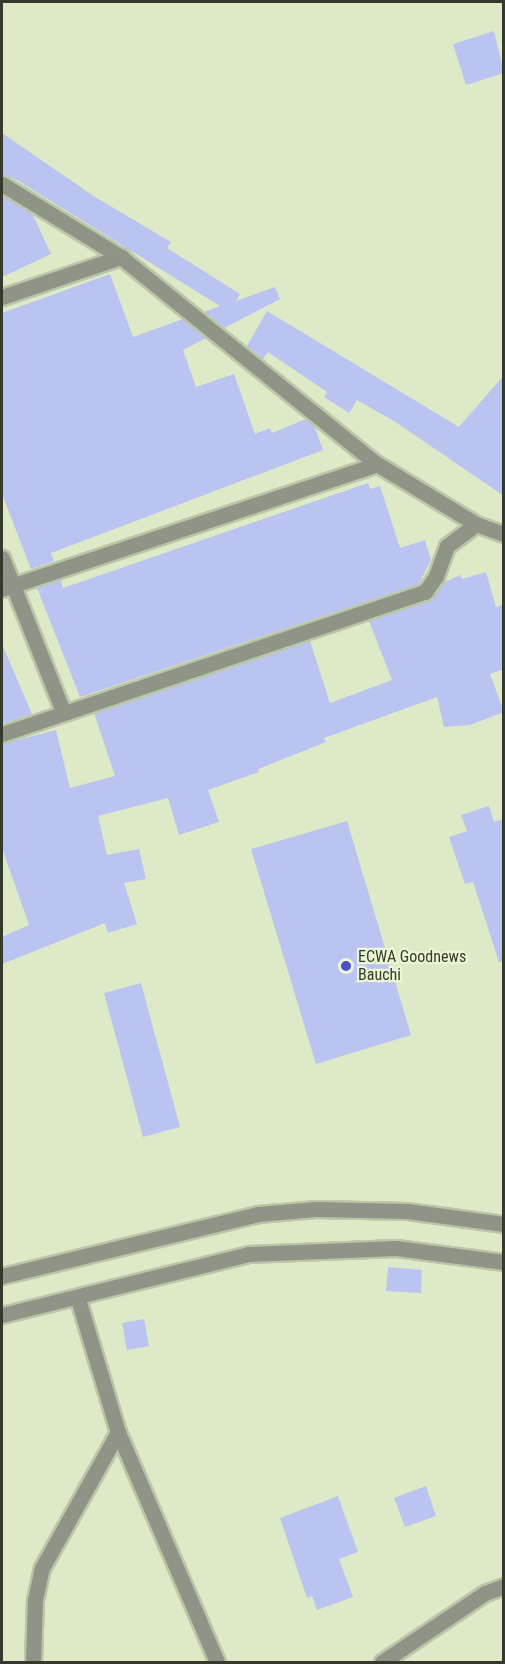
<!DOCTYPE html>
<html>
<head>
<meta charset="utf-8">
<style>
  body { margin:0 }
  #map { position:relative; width:505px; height:1664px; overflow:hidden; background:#dde9c7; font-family:"Roboto Condensed",sans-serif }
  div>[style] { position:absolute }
  .building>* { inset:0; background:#bbc4f0 }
  .roads { filter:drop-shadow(2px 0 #bbc6a8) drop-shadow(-2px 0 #bbc6a8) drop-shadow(0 2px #bbc6a8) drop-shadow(0 -2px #bbc6a8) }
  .minor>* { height:15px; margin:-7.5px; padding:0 7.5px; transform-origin:7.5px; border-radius:7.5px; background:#8f9586 }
  .dots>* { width:16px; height:16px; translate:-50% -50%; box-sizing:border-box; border:3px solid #eaf6d4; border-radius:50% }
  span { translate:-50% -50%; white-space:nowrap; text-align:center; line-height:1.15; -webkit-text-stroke:4.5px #eaf6d4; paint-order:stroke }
  .poi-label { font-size:16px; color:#353a2c }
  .left { translate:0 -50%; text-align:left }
  .frame { position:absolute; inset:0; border:3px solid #353a2c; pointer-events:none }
</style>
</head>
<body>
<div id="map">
  <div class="building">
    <i style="clip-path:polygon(494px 31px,504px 73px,466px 85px,453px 44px)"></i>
    <i style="clip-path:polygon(2px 133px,95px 197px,171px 242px,167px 248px,240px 294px,236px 301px,275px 287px,280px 299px,224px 328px,204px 312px,220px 306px,17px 180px,2px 174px)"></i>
    <i style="clip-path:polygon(2px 195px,33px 215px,51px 254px,2px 277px)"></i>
    <i style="clip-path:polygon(110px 274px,133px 337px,183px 319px,206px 338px,183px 350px,196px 387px,234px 374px,255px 434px,270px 428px,272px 433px,306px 419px,314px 425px,323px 450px,51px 553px,54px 561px,31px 569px,2px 494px,2px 313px)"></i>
    <i style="clip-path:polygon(267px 311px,459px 427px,504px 375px,504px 496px,394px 421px,357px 400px,349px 413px,324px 397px,327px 392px,268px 352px,263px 359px,247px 346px)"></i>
    <i style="clip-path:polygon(368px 483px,370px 489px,380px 486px,400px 548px,425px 540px,431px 560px,419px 584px,80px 697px,37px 588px,61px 580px,63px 588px)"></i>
    <i style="clip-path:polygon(486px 572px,496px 607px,504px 604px,504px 669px,490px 674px,504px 712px,470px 725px,444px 727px,437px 697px,324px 738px,326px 742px,258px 769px,259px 772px,208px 790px,219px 822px,179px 835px,168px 798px,98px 816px,107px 855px,139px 849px,146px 879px,124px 883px,137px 924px,108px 933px,105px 923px,2px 964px,2px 937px,29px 925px,2px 848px,2px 744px,56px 730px,70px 788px,115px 776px,94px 713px,310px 641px,330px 703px,392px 680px,369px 621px,428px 601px,443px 583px,460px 575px,462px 579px)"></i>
    <i style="clip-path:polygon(2px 644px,32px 714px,2px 724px)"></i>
    <i style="clip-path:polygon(489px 806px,494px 822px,504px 819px,504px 961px,499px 962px,473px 882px,465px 884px,449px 837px,467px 831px,461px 815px)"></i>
    <i style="clip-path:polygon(347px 821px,411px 1035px,316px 1064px,251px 849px)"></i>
    <i style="clip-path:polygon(141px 983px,180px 1127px,143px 1137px,104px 993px)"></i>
    <i style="clip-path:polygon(388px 1267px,422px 1270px,421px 1293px,386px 1291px)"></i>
    <i style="clip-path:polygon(144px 1319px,149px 1346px,127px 1350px,122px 1323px)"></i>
    <i style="clip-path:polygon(426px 1486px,436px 1516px,405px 1527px,394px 1498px)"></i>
    <i style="clip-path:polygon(338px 1496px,358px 1552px,339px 1559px,353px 1597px,317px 1610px,312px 1596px,307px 1598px,280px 1518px)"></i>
  </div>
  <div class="roads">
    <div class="minor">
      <i style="left:2px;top:184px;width:140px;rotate:31.5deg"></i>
      <i style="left:121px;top:257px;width:329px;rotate:39deg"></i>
      <i style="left:377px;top:464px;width:116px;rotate:31.2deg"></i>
      <i style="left:476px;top:524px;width:30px;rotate:20deg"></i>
      <i style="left:2px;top:297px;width:126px;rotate:-18.6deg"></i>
      <i style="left:2px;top:558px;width:165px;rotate:68.3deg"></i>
      <i style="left:2px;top:589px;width:395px;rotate:-18.4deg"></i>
      <i style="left:2px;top:734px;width:446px;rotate:-18.6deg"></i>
      <i style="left:425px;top:592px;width:19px;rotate:-55deg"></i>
      <i style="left:436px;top:576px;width:32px;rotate:-70deg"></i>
      <i style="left:447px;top:546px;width:36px;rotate:-37deg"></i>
      <i style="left:2px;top:1276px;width:263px;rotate:-13.6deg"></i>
      <i style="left:258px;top:1214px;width:58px;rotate:-4.9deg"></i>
      <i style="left:316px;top:1209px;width:91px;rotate:1.3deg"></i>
      <i style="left:407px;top:1211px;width:98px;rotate:7.6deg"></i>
      <i style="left:78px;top:1299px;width:139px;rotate:73.3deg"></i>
      <i style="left:118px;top:1432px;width:250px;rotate:66.7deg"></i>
      <i style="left:2px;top:1315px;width:253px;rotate:-13.9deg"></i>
      <i style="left:248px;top:1254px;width:148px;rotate:-2.3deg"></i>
      <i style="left:396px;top:1248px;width:109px;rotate:7.4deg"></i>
      <i style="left:33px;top:1662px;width:62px;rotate:-88.2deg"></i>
      <i style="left:35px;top:1600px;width:33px;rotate:-78deg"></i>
      <i style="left:42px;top:1568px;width:156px;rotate:-60.8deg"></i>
      <i style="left:382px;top:1662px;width:124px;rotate:-33.8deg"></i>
      <i style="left:485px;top:1593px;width:20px;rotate:-20deg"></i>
    </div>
  </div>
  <div class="dots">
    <i style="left:346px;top:966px;background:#4b51c7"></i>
  </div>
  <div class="poi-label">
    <span class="left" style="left:358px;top:966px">ECWA Goodnews<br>Bauchi</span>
  </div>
  <div class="frame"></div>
</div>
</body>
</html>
